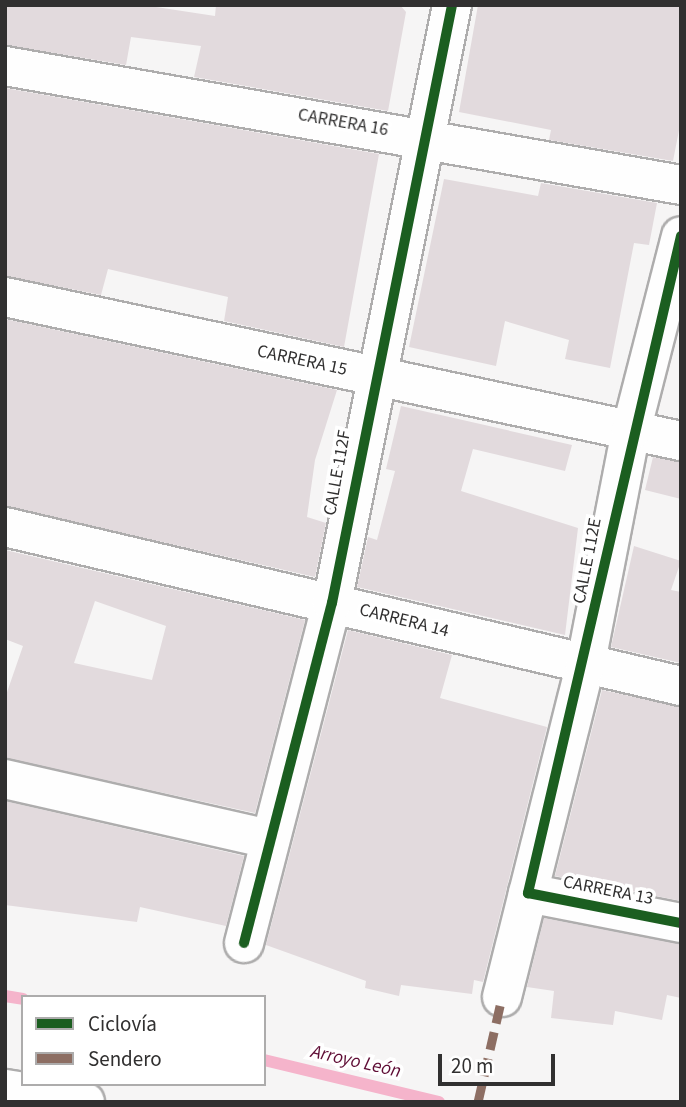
<!DOCTYPE html>
<html>
<head>
<meta charset="utf-8">
<style>
  body { margin:0 }
  #map { position:relative; width:686px; height:1107px; overflow:hidden; background:#f6f5f5; font-family:"Source Sans 3",sans-serif }
  div>[style] { position:absolute }
  .stream>* { height:12px; margin:-6px; padding:0 6px; transform-origin:6px; border-radius:6px; background:#f5b4cb }
  .building>* { inset:0; background:#e2dadd }
  .roads { filter:drop-shadow(2px 0 #aeadad) drop-shadow(-2px 0 #aeadad) drop-shadow(0 2px #aeadad) drop-shadow(0 -2px #aeadad) }
  .minor>* { height:38px; margin:-19px; padding:0 19px; transform-origin:19px; border-radius:19px; background:#fefefe }
  .quiet>* { height:9px; margin-top:-4.5px; transform-origin:0; background:repeating-linear-gradient(90deg,#8d6e63 0 18px,transparent 0 27px) }
  .cycleway>* { height:10px; margin:-5px; padding:0 5px; transform-origin:5px; border-radius:5px; background:#1b5e20 }
  span { translate:-50% -50%; white-space:nowrap; text-align:center; line-height:1.15; -webkit-text-stroke:7px #fff; paint-order:stroke }
  .street-label { font-size:18px; color:#313030 }
  .water-label { font-size:19px; color:#5f0d35; font-style:italic }
  .frame { position:absolute; inset:0; border:7px solid #313030; pointer-events:none }
  .legend { position:absolute; left:21px; top:995px; width:245px; height:91px; box-sizing:border-box; background:#fff; border:2px solid #adacac; margin:0; padding:9px 12px; list-style:none; font-size:21px; color:#313030 }
  .legend li { display:flex; align-items:center; gap:14px; height:35px }
  .legend b { width:35px; border:2px solid #adacac }
  .scale { position:absolute; left:438px; top:1054px; width:117px; height:32px; box-sizing:border-box; border:4px solid #313030; border-top:0; padding-left:9px; font-size:21px; line-height:24px; white-space:nowrap; color:#313030; -webkit-text-stroke:5px #fff; paint-order:stroke }
</style>
</head>
<body>
<div id="map">
  <div class="stream">
    <i style="left:5px;top:996px;width:18px;rotate:9deg"></i>
    <i style="left:264px;top:1060px;width:180px;rotate:13.5deg"></i>
  </div>
  <div class="building">
    <i style="clip-path:polygon(5px 5px,143px 5px,215px 16px,216px 5px,400px 5px,406px 12px,388px 111px,194px 77px,201px 46px,131px 37px,126px 65px,5px 45px)"></i>
    <i style="clip-path:polygon(478px 5px,681px 5px,681px 120px,673px 161px,549px 140px,551px 130px,459px 112px)"></i>
    <i style="clip-path:polygon(5px 88px,379px 154px,344px 347px,224px 321px,228px 297px,108px 269px,101px 295px,5px 276px)"></i>
    <i style="clip-path:polygon(444px 179px,538px 196px,541px 183px,657px 203px,649px 245px,634px 243px,610px 368px,565px 359px,569px 340px,505px 321px,496px 366px,409px 347px)"></i>
    <i style="clip-path:polygon(5px 319px,337px 390px,315px 460px,307px 517px,326px 523px,315px 577px,5px 506px)"></i>
    <i style="clip-path:polygon(401px 406px,572px 445px,565px 471px,473px 449px,461px 491px,578px 528px,565px 635px,357px 587px,368px 537px,377px 540px,395px 471px,386px 469px)"></i>
    <i style="clip-path:polygon(653px 457px,681px 462px,681px 499px,645px 490px)"></i>
    <i style="clip-path:polygon(634px 546px,681px 561px,671px 590px,681px 592px,681px 663px,611px 647px)"></i>
    <i style="clip-path:polygon(evenodd,5px 550px,305px 620px,255px 813px,5px 758px,5px 698px,23px 646px,5px 639px,5px 550px,95px 601px,166px 626px,152px 680px,74px 663px,95px 601px)"></i>
    <i style="clip-path:polygon(348px 630px,452px 655px,440px 698px,547px 727px,483px 982px,474px 980px,472px 994px,401px 985px,399px 996px,365px 988px,366px 981px,266px 945px)"></i>
    <i style="clip-path:polygon(602px 690px,681px 707px,681px 901px,555px 876px)"></i>
    <i style="clip-path:polygon(5px 801px,244px 856px,226px 926px,140px 907px,137px 922px,5px 905px)"></i>
    <i style="clip-path:polygon(544px 918px,681px 944px,681px 998px,667px 995px,662px 1020px,615px 1011px,613px 1025px,551px 1018px,554px 991px,527px 987px)"></i>
  </div>
  <div class="roads">
    <div class="minor">
      <i style="left:5px;top:66px;width:686px;rotate:9.98deg"></i>
      <i style="left:5px;top:297px;width:691px;rotate:12.03deg"></i>
      <i style="left:5px;top:527px;width:694px;rotate:13.24deg"></i>
      <i style="left:5px;top:779px;width:272px;rotate:12.8deg"></i>
      <i style="left:528px;top:893px;width:156px;rotate:11.1deg"></i>
      <i style="left:244px;top:943px;width:351px;rotate:-75.5deg"></i>
      <i style="left:332px;top:603px;width:610px;rotate:-78.65deg"></i>
      <i style="left:502px;top:997px;width:340px;rotate:-75.9deg"></i>
      <i style="left:585px;top:667px;width:240px;rotate:-79deg"></i>
      <i style="left:631px;top:431px;width:201px;rotate:-75.6deg"></i>
      <i style="left:5px;top:1089px;width:81px;rotate:9.2deg"></i>
    </div>
  </div>
  <div class="quiet">
    <i style="left:478px;top:1102px;width:108px;rotate:-77.1deg"></i>
  </div>
  <div class="cycleway">
    <i style="left:681px;top:236px;width:675px;rotate:103.11deg"></i>
    <i style="left:528px;top:893px;width:156px;rotate:11.1deg"></i>
    <i style="left:244px;top:943px;width:351px;rotate:-75.5deg"></i>
    <i style="left:332px;top:603px;width:610px;rotate:-78.65deg"></i>
  </div>
  <div class="street-label">
    <span style="left:343px;top:123px;rotate:10deg">CARRERA 16</span>
    <span style="left:302px;top:361px;rotate:12deg">CARRERA 15</span>
    <span style="left:338px;top:473px;rotate:-80deg">CALLE 112F</span>
    <span style="left:588px;top:561px;rotate:-79deg">CALLE 112E</span>
    <span style="left:404px;top:621px;rotate:14deg">CARRERA 14</span>
    <span style="left:608px;top:891px;rotate:11deg">CARRERA 13</span>
  </div>
  <div class="water-label">
    <span style="left:356px;top:1062px;rotate:13deg">Arroyo León</span>
  </div>
  <div class="frame"></div>
  <ul class="legend">
  <li><b style="height:9px;background:#1b5e20"></b>Ciclovía</li>
  <li><b style="height:9px;background:#8d6e63"></b>Sendero</li>
  </ul>
  <div class="scale">20 m</div>
</div>
</body>
</html>
